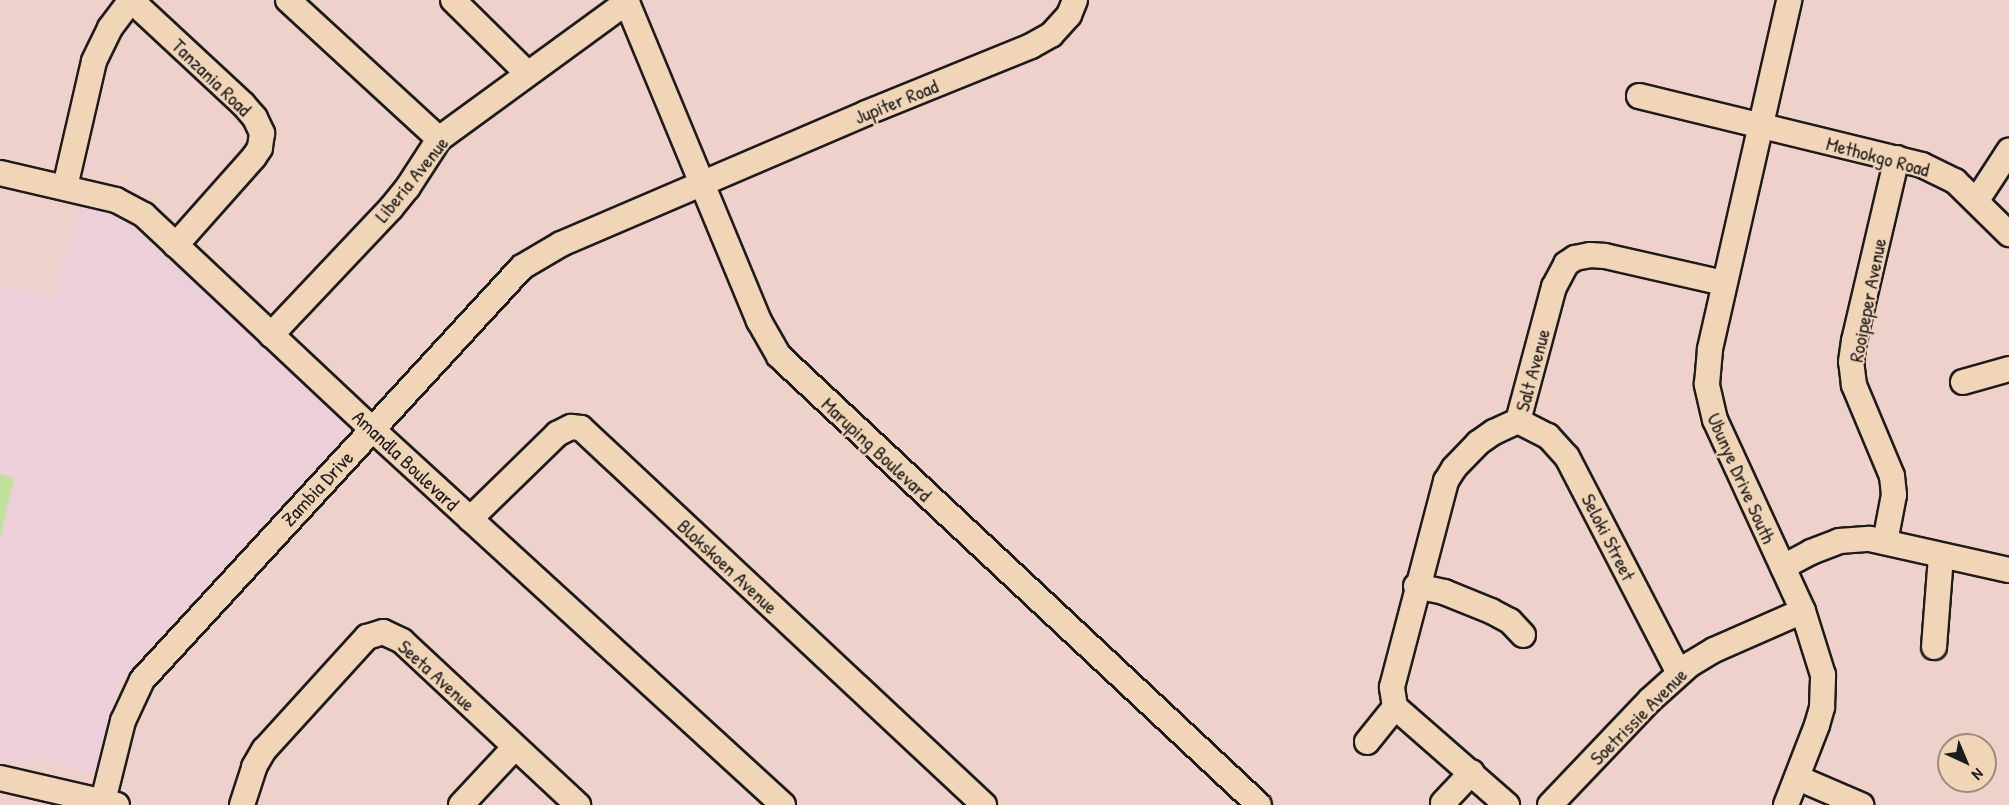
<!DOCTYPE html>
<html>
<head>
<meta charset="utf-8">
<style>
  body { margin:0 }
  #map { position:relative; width:2009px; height:805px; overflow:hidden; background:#eed1ca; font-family:"Patrick Hand",sans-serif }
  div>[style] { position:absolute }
  .built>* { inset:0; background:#eccfd8 }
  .green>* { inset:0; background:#bfe29b }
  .roads { filter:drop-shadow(2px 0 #1c1c1c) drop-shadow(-2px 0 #1c1c1c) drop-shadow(0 2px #1c1c1c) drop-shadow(0 -2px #1c1c1c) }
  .minor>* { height:24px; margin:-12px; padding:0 12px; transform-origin:12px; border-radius:12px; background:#f0d5b7 }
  span { translate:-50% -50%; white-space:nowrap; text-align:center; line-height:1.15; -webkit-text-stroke:4.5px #f0d5b7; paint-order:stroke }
  .street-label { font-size:20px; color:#1c1c1c }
  .north { position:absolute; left:1937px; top:733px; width:60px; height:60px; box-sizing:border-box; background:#f0d5b7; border:2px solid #9b8b79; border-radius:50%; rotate:136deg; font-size:16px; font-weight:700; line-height:24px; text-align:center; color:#1c1c1c }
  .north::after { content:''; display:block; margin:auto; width:21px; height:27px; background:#1c1c1c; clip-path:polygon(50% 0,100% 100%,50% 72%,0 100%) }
</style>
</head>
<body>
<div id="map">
  <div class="built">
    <i style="clip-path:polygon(81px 206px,132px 218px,347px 417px,347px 434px,120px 678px,98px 768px,82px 775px,73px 766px,47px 758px,24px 763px,0 758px,0 285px,52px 296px)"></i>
  </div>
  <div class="green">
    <i style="clip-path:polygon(0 474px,14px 478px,0 539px)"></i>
  </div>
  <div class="roads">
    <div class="minor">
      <i style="left:131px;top:0;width:153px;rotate:42.9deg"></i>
      <i style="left:243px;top:104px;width:18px;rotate:49deg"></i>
      <i style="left:255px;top:118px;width:17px;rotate:65deg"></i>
      <i style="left:262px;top:133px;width:15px;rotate:98deg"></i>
      <i style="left:260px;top:148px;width:11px;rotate:124deg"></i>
      <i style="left:254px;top:157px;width:118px;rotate:131.6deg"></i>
      <i style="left:288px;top:0;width:205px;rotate:42.6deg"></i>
      <i style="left:453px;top:0;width:104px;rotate:44.6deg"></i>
      <i style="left:626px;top:0;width:347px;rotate:67.5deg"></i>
      <i style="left:759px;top:321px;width:40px;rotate:60.3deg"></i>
      <i style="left:779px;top:356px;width:657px;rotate:43.09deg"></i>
      <i style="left:1639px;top:96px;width:291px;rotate:13.7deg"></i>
      <i style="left:1922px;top:165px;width:37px;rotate:26deg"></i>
      <i style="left:1955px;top:181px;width:76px;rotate:44.5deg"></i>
      <i style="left:0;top:173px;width:119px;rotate:13.1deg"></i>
      <i style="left:116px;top:200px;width:32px;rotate:28deg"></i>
      <i style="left:144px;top:215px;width:313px;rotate:43.2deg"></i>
      <i style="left:372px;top:429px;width:557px;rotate:42.45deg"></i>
      <i style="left:65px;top:187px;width:129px;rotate:-77deg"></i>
      <i style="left:94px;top:61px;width:37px;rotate:-64deg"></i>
      <i style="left:110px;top:28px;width:35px;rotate:-53deg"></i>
      <i style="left:1977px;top:200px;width:59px;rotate:-56.9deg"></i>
      <i style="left:271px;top:335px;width:175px;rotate:-46.6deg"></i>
      <i style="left:391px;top:208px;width:27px;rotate:-51deg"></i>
      <i style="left:408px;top:187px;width:57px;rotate:-57.1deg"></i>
      <i style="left:439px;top:139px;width:233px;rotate:-36.1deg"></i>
      <i style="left:1963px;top:382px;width:48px;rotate:-15.8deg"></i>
      <i style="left:1518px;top:421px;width:139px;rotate:-75deg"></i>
      <i style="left:1554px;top:287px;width:26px;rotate:-62deg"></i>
      <i style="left:1566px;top:264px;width:11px;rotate:-34deg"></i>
      <i style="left:1575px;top:258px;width:15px;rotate:-11deg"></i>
      <i style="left:1590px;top:255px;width:15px;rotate:4deg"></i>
      <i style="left:1605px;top:256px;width:122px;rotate:12.8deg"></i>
      <i style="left:1518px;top:421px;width:34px;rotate:27deg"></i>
      <i style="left:1548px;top:436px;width:28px;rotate:48deg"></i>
      <i style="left:1567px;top:457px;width:243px;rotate:62.6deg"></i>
      <i style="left:470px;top:519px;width:122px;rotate:-44.3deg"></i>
      <i style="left:557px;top:434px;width:16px;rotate:-27deg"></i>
      <i style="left:571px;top:427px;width:10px;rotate:6deg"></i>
      <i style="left:581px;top:428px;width:552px;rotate:43.09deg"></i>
      <i style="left:1885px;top:542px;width:48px;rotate:-79.2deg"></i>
      <i style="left:1894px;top:495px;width:19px;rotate:-96deg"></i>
      <i style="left:1892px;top:476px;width:99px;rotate:-112.7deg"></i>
      <i style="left:1854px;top:385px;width:23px;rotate:-97deg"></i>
      <i style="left:1851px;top:362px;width:21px;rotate:-82deg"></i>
      <i style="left:1854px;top:341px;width:188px;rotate:-76.8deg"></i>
      <i style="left:1783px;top:567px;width:32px;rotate:-28deg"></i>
      <i style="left:1811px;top:552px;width:30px;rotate:-21deg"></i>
      <i style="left:1839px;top:541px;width:31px;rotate:-4deg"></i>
      <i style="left:1870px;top:539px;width:142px;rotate:12.6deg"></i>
      <i style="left:1416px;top:586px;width:29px;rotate:12deg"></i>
      <i style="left:1444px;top:592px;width:51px;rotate:22deg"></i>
      <i style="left:1491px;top:611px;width:21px;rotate:28deg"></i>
      <i style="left:1510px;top:621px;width:19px;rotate:47deg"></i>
      <i style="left:1934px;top:647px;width:90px;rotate:-85.6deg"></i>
      <i style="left:1395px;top:707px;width:20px;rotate:-99deg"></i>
      <i style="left:1392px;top:687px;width:213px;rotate:-75.3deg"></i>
      <i style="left:1446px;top:481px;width:15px;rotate:-58deg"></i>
      <i style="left:1454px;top:468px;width:35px;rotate:-46deg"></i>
      <i style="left:1478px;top:443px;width:19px;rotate:-35deg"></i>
      <i style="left:1494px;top:432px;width:26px;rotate:-25deg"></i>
      <i style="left:1395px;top:707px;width:149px;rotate:41.2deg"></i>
      <i style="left:1367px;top:742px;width:45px;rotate:-51.3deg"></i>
      <i style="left:0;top:778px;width:120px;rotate:13deg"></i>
      <i style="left:1798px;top:778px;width:69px;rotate:23.2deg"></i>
      <i style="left:1443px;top:803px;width:42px;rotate:-46.9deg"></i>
      <i style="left:102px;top:805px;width:87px;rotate:-76deg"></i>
      <i style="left:123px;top:721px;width:45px;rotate:-65.1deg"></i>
      <i style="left:142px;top:680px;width:561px;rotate:-47.38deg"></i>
      <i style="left:522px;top:267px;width:45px;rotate:-30.5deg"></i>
      <i style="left:561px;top:244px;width:332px;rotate:-23.2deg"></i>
      <i style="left:866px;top:113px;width:178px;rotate:-22.1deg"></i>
      <i style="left:1031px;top:46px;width:23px;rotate:-29deg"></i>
      <i style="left:1051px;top:35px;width:27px;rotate:-48deg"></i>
      <i style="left:1069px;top:15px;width:16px;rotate:-68deg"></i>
      <i style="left:242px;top:805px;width:40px;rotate:-72deg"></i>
      <i style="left:254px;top:767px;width:20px;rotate:-60deg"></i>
      <i style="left:264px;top:750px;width:153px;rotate:-47.7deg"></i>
      <i style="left:367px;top:637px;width:17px;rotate:-17deg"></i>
      <i style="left:383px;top:632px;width:21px;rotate:25deg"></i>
      <i style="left:402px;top:641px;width:241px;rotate:43deg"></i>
      <i style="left:461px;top:805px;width:79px;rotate:-47deg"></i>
      <i style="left:1550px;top:805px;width:145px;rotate:-46.4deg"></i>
      <i style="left:1650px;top:700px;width:52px;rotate:-41.9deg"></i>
      <i style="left:1689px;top:665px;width:29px;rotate:-31deg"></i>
      <i style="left:1714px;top:650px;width:97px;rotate:-23.7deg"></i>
      <i style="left:1786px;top:805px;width:86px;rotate:-68.8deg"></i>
      <i style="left:1817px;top:725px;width:19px;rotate:-74deg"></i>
      <i style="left:1822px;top:707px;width:32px;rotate:-88deg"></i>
      <i style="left:1823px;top:675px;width:67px;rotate:-107.4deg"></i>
      <i style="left:1803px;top:611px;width:210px;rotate:-114.7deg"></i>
      <i style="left:1715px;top:420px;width:37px;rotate:-103deg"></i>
      <i style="left:1707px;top:384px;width:35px;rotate:-85deg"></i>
      <i style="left:1710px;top:349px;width:358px;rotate:-77.2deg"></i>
    </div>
  </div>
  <div class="street-label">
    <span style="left:212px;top:77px;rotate:44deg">Tanzania Road</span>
    <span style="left:896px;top:101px;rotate:-22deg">Jupiter Road</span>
    <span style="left:1878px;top:156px;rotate:15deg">Methokgo Road</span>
    <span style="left:411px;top:179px;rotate:-51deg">Liberia Avenue</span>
    <span style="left:1867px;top:300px;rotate:-79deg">Rooipeper Avenue</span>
    <span style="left:1532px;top:370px;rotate:-75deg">Salt Avenue</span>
    <span style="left:877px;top:449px;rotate:43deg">Maruping Boulevard</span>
    <span style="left:406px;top:460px;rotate:43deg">Amandla Boulevard</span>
    <span style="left:1742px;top:478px;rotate:66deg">Ubunye Drive South</span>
    <span style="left:317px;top:488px;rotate:-47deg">Zambia Drive</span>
    <span style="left:1609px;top:537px;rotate:63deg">Seloki Street</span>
    <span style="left:728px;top:566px;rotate:43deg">Blokskoen Avenue</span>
    <span style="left:437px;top:675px;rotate:42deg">Seeta Avenue</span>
    <span style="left:1638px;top:716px;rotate:-45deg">Soetrissie Avenue</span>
  </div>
  <div class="north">N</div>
</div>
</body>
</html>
